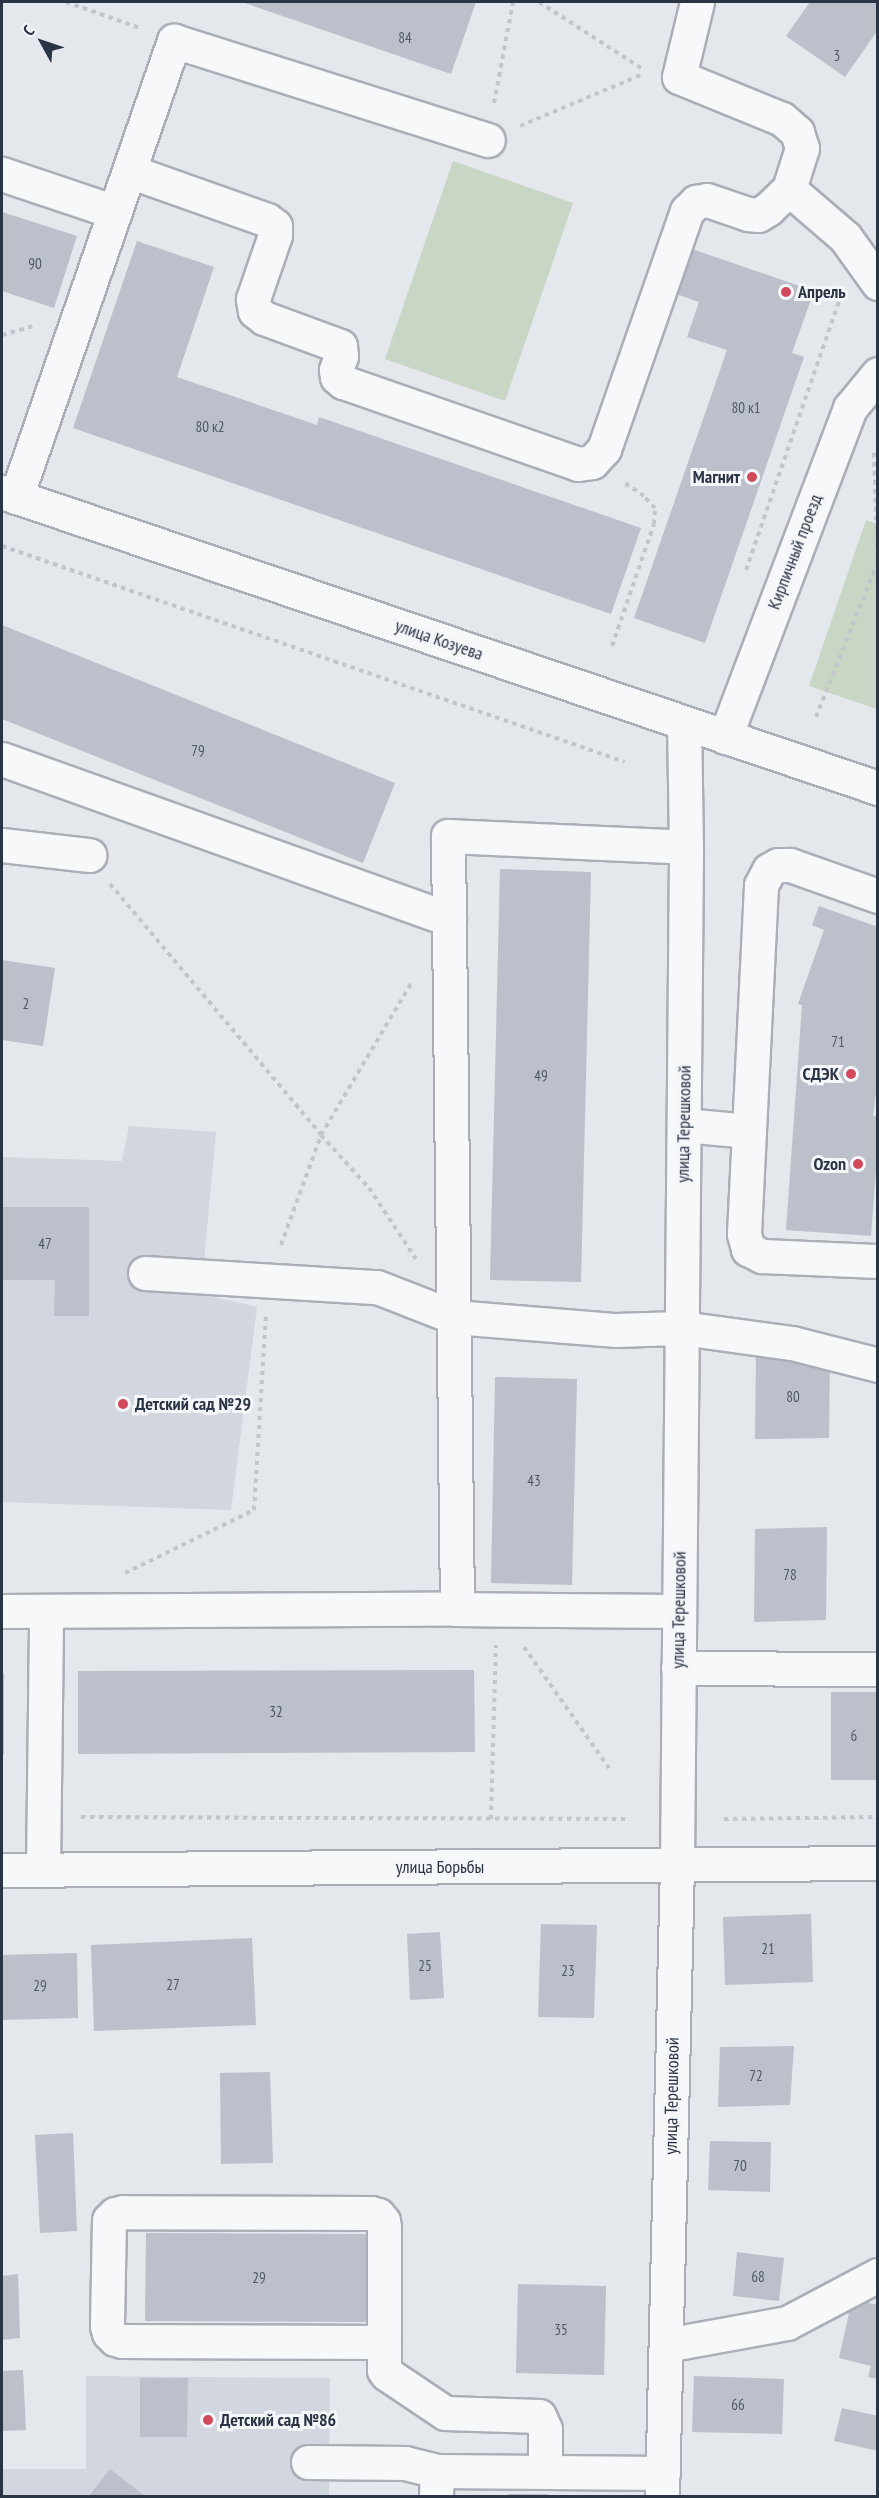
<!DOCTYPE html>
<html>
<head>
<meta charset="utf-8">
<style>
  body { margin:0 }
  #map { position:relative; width:879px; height:2498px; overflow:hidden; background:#e4e7ec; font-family:"PT Sans Narrow",sans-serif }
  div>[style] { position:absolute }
  .built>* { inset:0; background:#d2d6de }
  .green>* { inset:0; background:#c9d6c5 }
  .building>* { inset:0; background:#bbc0ca }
  .path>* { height:4px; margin-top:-2px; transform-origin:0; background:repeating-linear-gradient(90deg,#c2c5cb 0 4.5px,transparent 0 9px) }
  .roads { filter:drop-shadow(2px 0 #a9aeb7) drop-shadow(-2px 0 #a9aeb7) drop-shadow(0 2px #a9aeb7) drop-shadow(0 -2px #a9aeb7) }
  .minor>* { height:33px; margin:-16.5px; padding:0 16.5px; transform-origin:16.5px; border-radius:16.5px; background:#f7f8fa }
  .dots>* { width:16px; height:16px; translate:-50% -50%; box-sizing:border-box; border:3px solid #f4f6f9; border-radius:50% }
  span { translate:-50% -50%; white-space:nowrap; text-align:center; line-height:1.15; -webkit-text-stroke:6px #f4f6f9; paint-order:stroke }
  .number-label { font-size:15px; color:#4f5766 }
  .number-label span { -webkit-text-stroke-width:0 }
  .poi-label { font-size:18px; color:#2b3445; font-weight:700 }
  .left { translate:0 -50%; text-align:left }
  .right { translate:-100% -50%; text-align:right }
  .street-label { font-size:18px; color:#2b3445 }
  .frame { position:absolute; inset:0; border:3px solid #2b3445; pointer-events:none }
  .north { position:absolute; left:12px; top:12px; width:60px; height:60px; -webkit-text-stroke:4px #f4f6f9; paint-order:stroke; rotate:310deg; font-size:16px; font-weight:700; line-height:24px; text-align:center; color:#2b3445 }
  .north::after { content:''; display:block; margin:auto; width:21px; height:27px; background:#2b3445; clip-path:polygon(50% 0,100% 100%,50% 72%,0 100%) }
</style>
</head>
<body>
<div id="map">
  <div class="built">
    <i style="clip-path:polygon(129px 1126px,216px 1132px,201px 1294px,257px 1307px,231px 1510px,2px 1502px,2px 1157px,122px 1161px)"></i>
    <i style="clip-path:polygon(86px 2376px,330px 2378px,329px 2496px,2px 2496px,2px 2469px,86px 2469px)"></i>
  </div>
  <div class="green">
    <i style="clip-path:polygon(453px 161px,573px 203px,505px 401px,385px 359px)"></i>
    <i style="clip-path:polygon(866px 520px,877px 524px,877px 709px,809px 686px)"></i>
  </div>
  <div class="building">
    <i style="clip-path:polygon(242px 2px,476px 2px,451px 74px)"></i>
    <i style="clip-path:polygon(810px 2px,878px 2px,878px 30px,845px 77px,786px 36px)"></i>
    <i style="clip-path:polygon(2px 212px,77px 236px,54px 308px,2px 291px)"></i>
    <i style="clip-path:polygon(137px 241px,214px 267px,177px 377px,317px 425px,319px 417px,641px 528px,611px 614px,73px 428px)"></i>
    <i style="clip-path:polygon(692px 249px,814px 291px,792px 353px,804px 357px,705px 643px,634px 618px,727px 350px,687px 337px,699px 302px,676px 294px)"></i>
    <i style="clip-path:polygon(2px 625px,395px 783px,363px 863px,2px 719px)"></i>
    <i style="clip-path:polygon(500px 869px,591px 872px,581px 1282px,490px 1280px)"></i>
    <i style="clip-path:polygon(819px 906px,878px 927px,878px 1078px,873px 1116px,878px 1116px,878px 1143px,871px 1236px,786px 1230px,802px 1005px,798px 1004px,824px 930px,812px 925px)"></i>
    <i style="clip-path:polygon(2px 960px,55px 968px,43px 1046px,2px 1040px)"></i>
    <i style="clip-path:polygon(2px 1207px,89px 1207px,89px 1316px,54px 1316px,55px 1280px,2px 1280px)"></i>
    <i style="clip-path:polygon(830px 1355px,829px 1438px,755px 1439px,756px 1356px)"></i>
    <i style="clip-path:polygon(495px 1377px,577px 1379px,572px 1585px,491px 1583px)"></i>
    <i style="clip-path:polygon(827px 1527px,826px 1620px,754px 1622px,755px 1529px)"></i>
    <i style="clip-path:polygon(474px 1670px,475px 1752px,78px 1754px,78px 1671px)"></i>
    <i style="clip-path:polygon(2px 1673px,4px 1673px,4px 1755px,2px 1755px)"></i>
    <i style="clip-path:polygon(831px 1692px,878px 1692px,878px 1780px,831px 1780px)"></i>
    <i style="clip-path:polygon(811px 1914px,813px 1982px,725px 1985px,723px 1917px)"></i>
    <i style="clip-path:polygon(541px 1924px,597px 1925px,594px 2018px,538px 2017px)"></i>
    <i style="clip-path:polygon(440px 1932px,444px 1998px,410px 2000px,407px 1934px)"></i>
    <i style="clip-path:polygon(252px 1938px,256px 2025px,94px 2031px,91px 1945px)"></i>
    <i style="clip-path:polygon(77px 1953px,78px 2018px,2px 2020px,2px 1955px)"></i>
    <i style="clip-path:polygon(794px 2046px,790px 2105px,718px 2107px,720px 2047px)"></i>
    <i style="clip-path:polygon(270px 2072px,273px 2163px,221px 2164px,220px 2073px)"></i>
    <i style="clip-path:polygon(73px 2133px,77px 2231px,40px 2233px,35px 2135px)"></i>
    <i style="clip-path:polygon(710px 2141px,771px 2142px,770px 2192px,708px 2190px)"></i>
    <i style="clip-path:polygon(146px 2233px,373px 2234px,373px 2322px,145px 2321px)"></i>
    <i style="clip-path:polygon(737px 2252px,784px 2258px,779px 2301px,733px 2296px)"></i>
    <i style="clip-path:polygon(18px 2274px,20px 2338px,2px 2340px,2px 2276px)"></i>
    <i style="clip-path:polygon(518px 2284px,606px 2286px,604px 2375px,516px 2373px)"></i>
    <i style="clip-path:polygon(852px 2299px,878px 2305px,878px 2379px,868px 2377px,871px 2366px,839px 2358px)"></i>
    <i style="clip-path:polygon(23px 2370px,26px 2430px,2px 2431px,2px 2371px)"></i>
    <i style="clip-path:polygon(694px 2376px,784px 2379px,782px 2434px,692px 2432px)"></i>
    <i style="clip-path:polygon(140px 2378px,188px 2378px,187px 2437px,140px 2437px)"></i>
    <i style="clip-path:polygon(842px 2408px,878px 2416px,878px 2451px,834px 2441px)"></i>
    <i style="clip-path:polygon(110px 2469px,145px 2496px,89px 2496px)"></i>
    <i style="clip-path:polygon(508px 2494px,548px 2494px,548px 2496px,508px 2496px)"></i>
  </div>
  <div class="path">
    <i style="left:66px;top:2px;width:78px;rotate:19.4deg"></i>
    <i style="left:539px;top:2px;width:125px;rotate:32.9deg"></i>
    <i style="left:494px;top:103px;width:103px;rotate:-79.3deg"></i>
    <i style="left:520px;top:126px;width:134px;rotate:-22.9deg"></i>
    <i style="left:2px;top:335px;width:35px;rotate:-16deg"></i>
    <i style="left:874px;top:453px;width:122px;rotate:88.1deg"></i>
    <i style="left:2px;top:546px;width:659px;rotate:19.12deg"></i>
    <i style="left:746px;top:570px;width:290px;rotate:-70.9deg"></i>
    <i style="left:612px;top:646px;width:129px;rotate:-71deg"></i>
    <i style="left:654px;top:524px;width:16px;rotate:-86deg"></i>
    <i style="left:655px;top:508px;width:16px;rotate:-133deg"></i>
    <i style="left:644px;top:496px;width:25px;rotate:-146deg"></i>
    <i style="left:816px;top:717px;width:159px;rotate:-68.3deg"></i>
    <i style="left:110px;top:884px;width:328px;rotate:49.9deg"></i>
    <i style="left:321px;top:1135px;width:72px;rotate:47.8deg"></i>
    <i style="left:369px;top:1188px;width:85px;rotate:56.5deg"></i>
    <i style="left:281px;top:1245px;width:117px;rotate:-70deg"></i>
    <i style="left:321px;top:1135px;width:178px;rotate:-59.3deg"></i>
    <i style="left:125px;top:1573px;width:144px;rotate:-26deg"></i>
    <i style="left:254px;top:1510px;width:194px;rotate:-86.5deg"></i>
    <i style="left:524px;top:1647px;width:148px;rotate:54.9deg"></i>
    <i style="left:81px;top:1817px;width:545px;rotate:0.21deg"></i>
    <i style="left:491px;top:1819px;width:174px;rotate:-88.4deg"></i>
    <i style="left:724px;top:1819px;width:154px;rotate:-0.7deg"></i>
  </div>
  <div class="roads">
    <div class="minor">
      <i style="left:697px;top:2px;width:77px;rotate:103.5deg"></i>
      <i style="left:679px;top:77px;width:111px;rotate:22.2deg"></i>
      <i style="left:782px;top:119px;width:20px;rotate:41deg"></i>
      <i style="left:797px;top:132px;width:17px;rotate:73deg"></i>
      <i style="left:802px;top:148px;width:43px;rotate:107.6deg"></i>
      <i style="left:789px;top:189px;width:74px;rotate:40.6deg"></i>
      <i style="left:845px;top:237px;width:57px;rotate:54.3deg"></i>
      <i style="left:129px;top:171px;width:146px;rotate:19.5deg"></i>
      <i style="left:267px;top:220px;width:10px;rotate:37deg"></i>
      <i style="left:275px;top:226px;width:9px;rotate:90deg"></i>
      <i style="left:275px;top:235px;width:68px;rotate:109deg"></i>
      <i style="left:253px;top:299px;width:12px;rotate:81deg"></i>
      <i style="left:255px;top:311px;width:11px;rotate:38deg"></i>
      <i style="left:264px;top:318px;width:81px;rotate:20.2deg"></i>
      <i style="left:340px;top:346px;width:10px;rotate:84deg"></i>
      <i style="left:341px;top:356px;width:15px;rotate:110deg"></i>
      <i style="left:336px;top:370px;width:7px;rotate:82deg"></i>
      <i style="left:337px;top:377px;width:8px;rotate:40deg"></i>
      <i style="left:343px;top:382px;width:249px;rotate:19.2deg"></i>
      <i style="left:578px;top:464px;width:14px;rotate:-8deg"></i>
      <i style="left:592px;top:462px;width:18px;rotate:-47deg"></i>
      <i style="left:604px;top:449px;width:252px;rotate:-70.8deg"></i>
      <i style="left:687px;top:211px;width:13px;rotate:-45deg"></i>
      <i style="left:696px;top:202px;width:11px;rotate:-10deg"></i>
      <i style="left:707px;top:200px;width:43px;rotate:18.9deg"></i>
      <i style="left:748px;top:214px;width:10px;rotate:6deg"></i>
      <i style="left:758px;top:215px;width:12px;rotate:-31deg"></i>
      <i style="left:768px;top:209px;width:29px;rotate:-44deg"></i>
      <i style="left:2px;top:174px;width:119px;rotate:18.6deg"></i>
      <i style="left:2px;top:492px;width:925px;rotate:18.67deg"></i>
      <i style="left:16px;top:497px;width:483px;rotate:-70.9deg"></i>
      <i style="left:174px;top:41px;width:329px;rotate:17.5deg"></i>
      <i style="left:725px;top:737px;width:352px;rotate:-69.2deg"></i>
      <i style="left:850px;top:408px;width:44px;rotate:-50.5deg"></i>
      <i style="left:2px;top:759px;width:475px;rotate:19.7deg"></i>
      <i style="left:2px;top:845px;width:88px;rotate:6.6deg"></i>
      <i style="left:684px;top:1125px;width:65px;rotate:5.3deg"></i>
      <i style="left:749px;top:1131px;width:103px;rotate:92.8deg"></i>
      <i style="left:744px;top:1234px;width:16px;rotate:75deg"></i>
      <i style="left:748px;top:1249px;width:16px;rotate:27deg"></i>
      <i style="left:762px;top:1256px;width:116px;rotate:2.5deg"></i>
      <i style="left:749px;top:1131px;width:246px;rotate:-87.2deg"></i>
      <i style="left:761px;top:885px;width:17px;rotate:-62deg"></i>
      <i style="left:769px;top:870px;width:10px;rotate:-29deg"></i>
      <i style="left:778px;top:865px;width:12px"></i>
      <i style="left:790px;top:865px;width:93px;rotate:19.4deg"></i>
      <i style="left:145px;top:1273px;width:232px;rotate:3.5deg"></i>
      <i style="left:377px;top:1287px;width:83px;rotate:21.3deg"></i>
      <i style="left:454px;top:1317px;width:163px;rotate:4.6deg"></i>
      <i style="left:616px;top:1330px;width:66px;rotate:-1.7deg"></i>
      <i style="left:682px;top:1328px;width:111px;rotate:7.8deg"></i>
      <i style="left:792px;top:1343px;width:89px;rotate:14.3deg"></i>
      <i style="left:2px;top:1611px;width:455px;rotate:-0.3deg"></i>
      <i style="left:679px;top:1611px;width:222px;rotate:-179.5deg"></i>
      <i style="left:457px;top:1609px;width:773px;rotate:-90.67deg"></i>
      <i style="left:448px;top:836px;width:238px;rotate:2.6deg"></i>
      <i style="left:678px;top:1668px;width:200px;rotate:0.3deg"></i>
      <i style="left:2px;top:1870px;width:876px;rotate:-0.46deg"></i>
      <i style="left:43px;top:1870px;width:259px;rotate:-89.3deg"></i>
      <i style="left:384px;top:2342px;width:115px;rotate:-90deg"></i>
      <i style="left:384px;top:2227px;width:6px;rotate:-99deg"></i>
      <i style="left:383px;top:2221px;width:8px;rotate:-130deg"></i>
      <i style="left:378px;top:2215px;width:7px;rotate:-164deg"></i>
      <i style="left:371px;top:2213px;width:248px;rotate:-179.8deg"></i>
      <i style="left:123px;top:2212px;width:8px;rotate:166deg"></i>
      <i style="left:115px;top:2214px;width:8px;rotate:135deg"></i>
      <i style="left:109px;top:2220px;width:106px;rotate:91.1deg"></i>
      <i style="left:107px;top:2326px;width:7px;rotate:74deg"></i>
      <i style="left:109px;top:2333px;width:8px;rotate:45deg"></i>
      <i style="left:115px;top:2339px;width:7px;rotate:16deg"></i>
      <i style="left:122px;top:2341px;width:262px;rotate:0.2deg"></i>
      <i style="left:384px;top:2342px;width:28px;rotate:90deg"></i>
      <i style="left:384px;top:2370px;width:5px;rotate:53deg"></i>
      <i style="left:387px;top:2374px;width:70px;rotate:33.9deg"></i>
      <i style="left:445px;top:2413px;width:94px;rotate:1.8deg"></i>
      <i style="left:539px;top:2416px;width:14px;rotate:65deg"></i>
      <i style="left:545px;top:2429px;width:43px;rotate:90deg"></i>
      <i style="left:666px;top:2345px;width:123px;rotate:-10.3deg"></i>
      <i style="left:787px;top:2323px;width:103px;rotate:-27.8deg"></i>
      <i style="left:308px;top:2462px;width:97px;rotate:0.6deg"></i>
      <i style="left:405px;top:2463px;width:33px;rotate:14deg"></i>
      <i style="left:436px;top:2496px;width:25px;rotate:-88deg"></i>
      <i style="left:437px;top:2471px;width:226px;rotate:0.5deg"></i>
      <i style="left:662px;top:2496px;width:630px;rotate:-88.64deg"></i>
      <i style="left:677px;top:1866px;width:1019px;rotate:-89.49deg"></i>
      <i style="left:686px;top:847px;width:124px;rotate:-90.9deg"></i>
    </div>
  </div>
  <div class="dots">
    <i style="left:786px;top:292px;background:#d1495b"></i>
    <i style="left:752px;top:477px;background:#d1495b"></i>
    <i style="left:851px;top:1074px;background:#d1495b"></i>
    <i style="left:858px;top:1164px;background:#d1495b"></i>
    <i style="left:123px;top:1404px;background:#d1495b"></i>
    <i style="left:208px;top:2420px;background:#d1495b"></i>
  </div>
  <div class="number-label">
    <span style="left:405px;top:38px">84</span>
    <span style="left:837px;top:56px">3</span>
    <span style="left:35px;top:264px">90</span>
    <span style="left:746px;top:408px">80 к1</span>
    <span style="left:210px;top:427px">80 к2</span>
    <span style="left:198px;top:751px">79</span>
    <span style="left:26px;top:1004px">2</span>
    <span style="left:838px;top:1042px">71</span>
    <span style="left:541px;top:1076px">49</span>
    <span style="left:45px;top:1244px">47</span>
    <span style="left:793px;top:1397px">80</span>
    <span style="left:534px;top:1481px">43</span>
    <span style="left:790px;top:1575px">78</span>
    <span style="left:276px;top:1712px">32</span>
    <span style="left:854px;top:1736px">6</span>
    <span style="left:768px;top:1949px">21</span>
    <span style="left:425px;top:1966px">25</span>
    <span style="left:568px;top:1971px">23</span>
    <span style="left:173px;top:1985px">27</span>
    <span style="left:40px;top:1986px">29</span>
    <span style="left:756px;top:2076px">72</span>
    <span style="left:740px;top:2166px">70</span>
    <span style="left:758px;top:2277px">68</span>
    <span style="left:259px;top:2278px">29</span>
    <span style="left:561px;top:2330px">35</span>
    <span style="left:738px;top:2405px">66</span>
  </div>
  <div class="poi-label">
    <span class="left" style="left:798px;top:292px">Апрель</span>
    <span class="right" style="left:740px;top:477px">Магнит</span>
    <span class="right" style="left:839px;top:1074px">СДЭК</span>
    <span class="right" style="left:846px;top:1164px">Ozon</span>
    <span class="left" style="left:135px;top:1404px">Детский сад №29</span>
    <span class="left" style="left:220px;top:2420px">Детский сад №86</span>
  </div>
  <div class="street-label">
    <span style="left:795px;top:552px;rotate:-69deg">Кирпичный проезд</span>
    <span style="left:439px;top:640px;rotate:19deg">улица Козуева</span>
    <span style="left:684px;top:1124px;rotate:-89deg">улица Терешковой</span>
    <span style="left:679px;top:1610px;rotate:-89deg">улица Терешковой</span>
    <span style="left:440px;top:1867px">улица Борьбы</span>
    <span style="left:672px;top:2096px;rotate:-89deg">улица Терешковой</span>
  </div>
  <div class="frame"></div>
  <div class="north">С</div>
</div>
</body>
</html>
